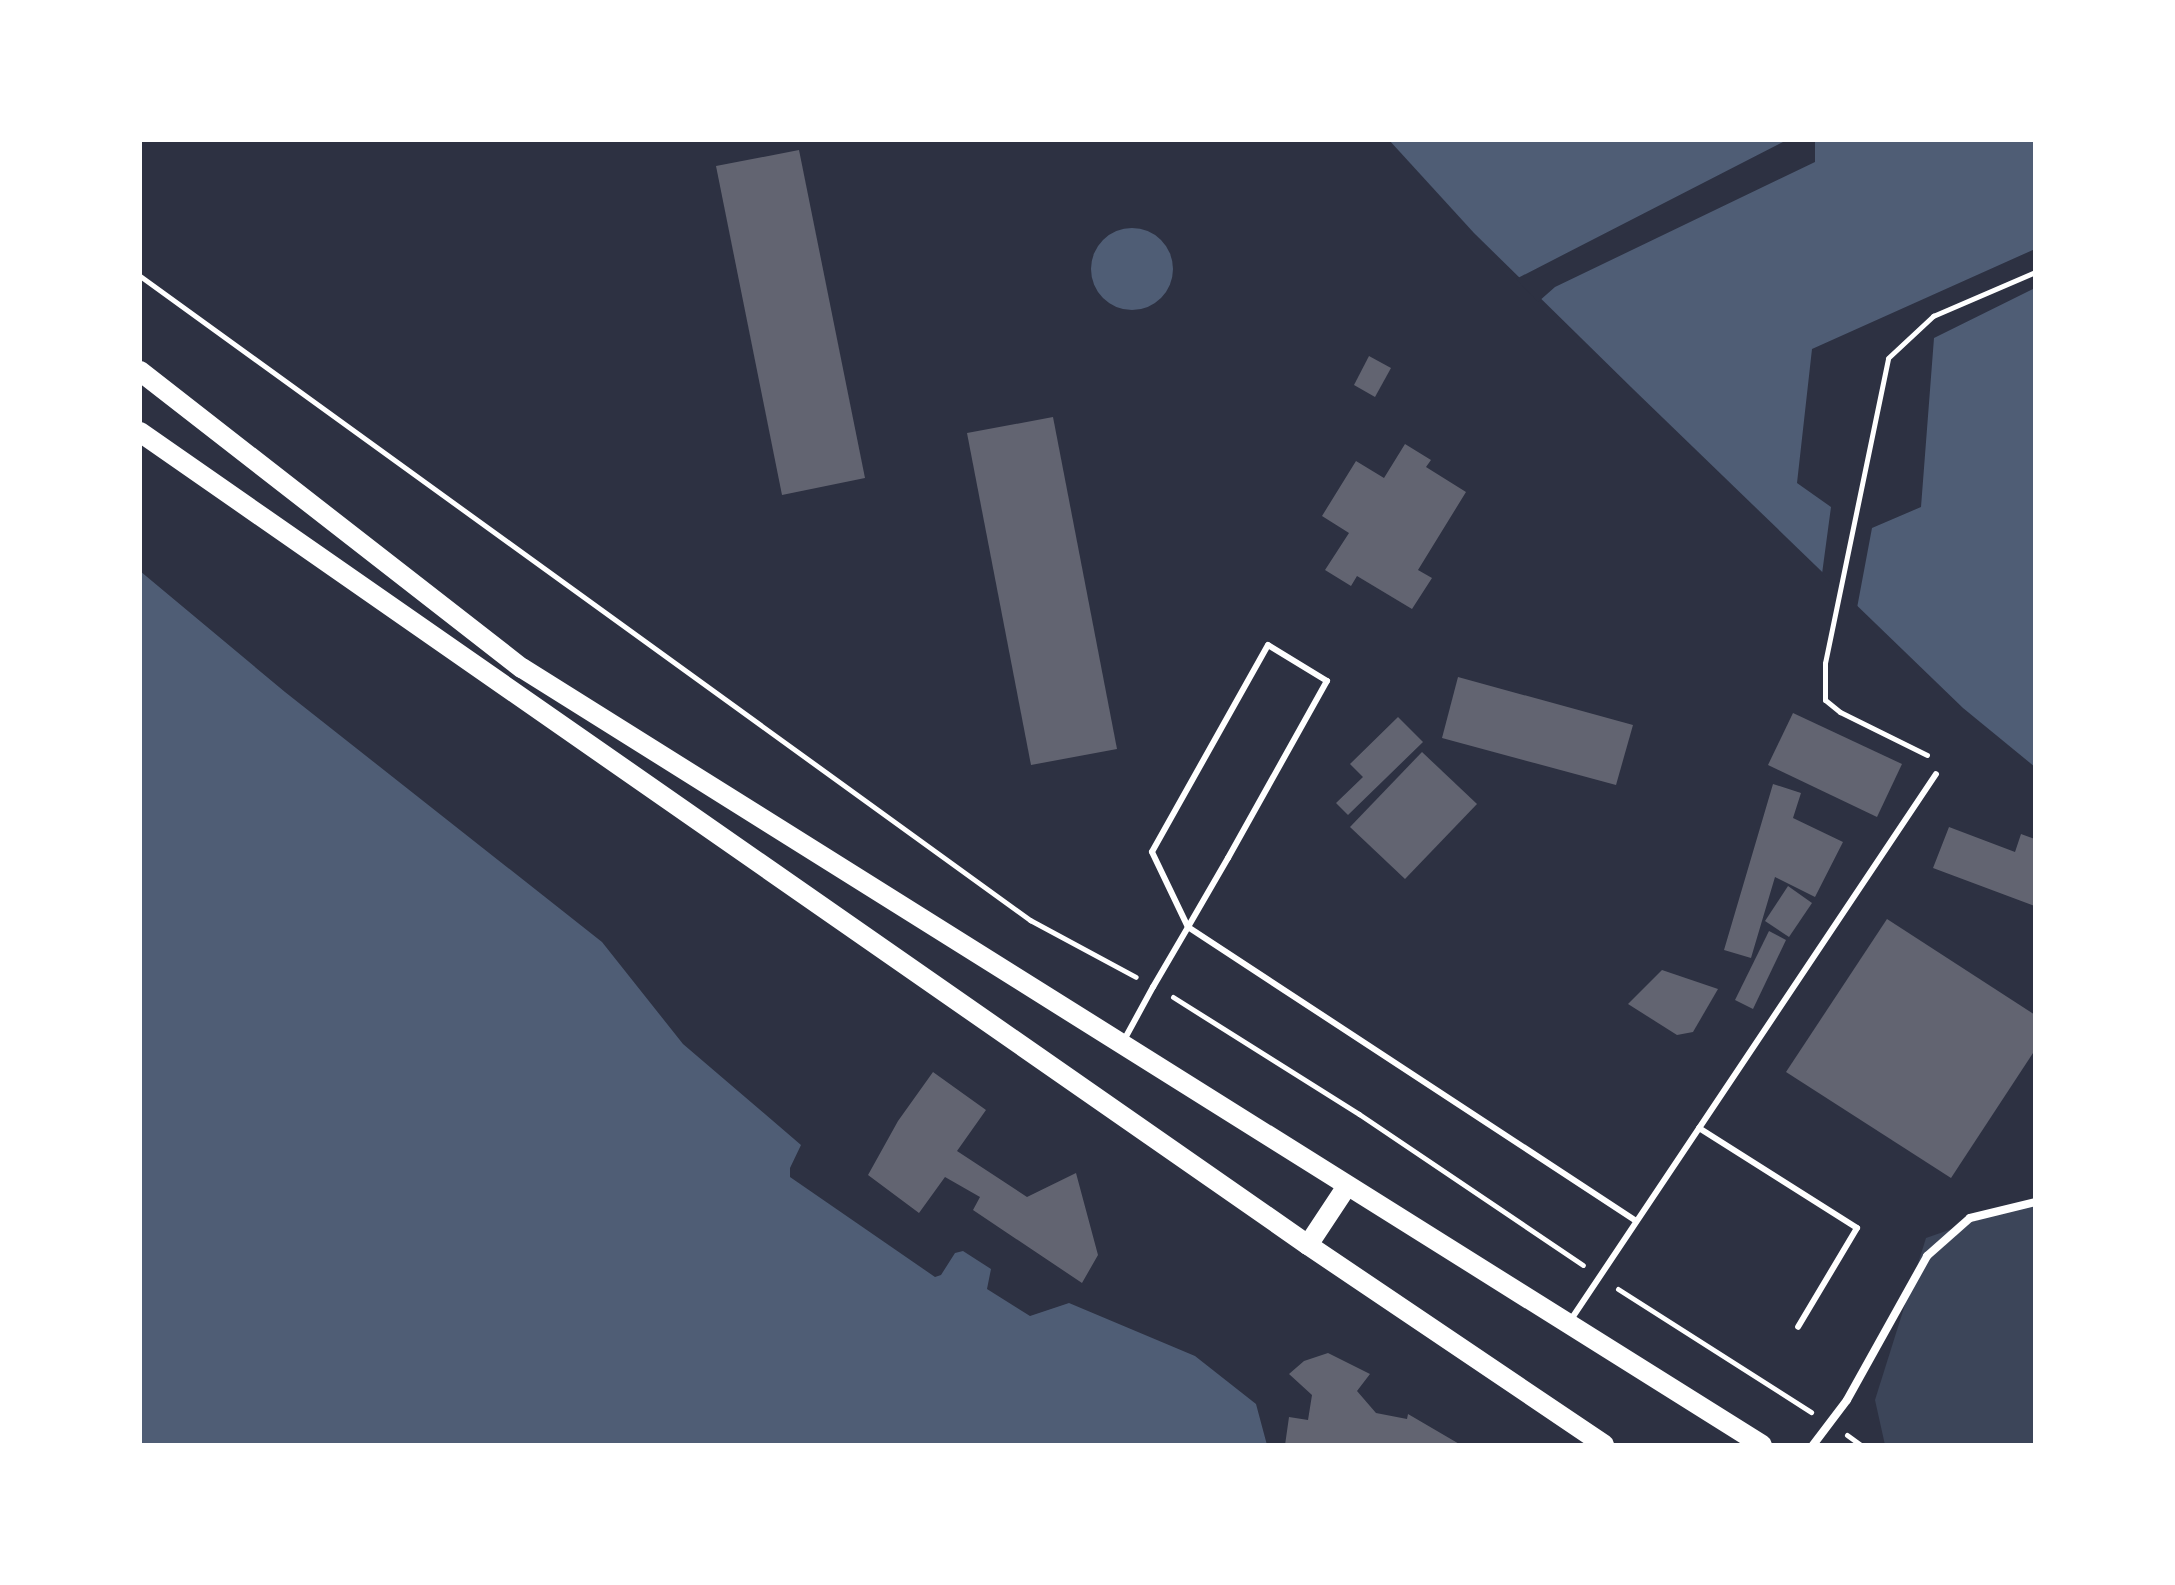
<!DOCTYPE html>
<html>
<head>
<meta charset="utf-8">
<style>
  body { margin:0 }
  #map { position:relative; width:2175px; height:1585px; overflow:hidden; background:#2d3142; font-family:Barlow,sans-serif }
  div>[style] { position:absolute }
  .green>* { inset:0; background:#3c4559 }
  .water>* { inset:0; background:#4f5d75 }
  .round { border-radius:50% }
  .pier>* { inset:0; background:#2d3142 }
  .building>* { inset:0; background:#626471 }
  .path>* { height:5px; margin:-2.5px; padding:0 2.5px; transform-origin:2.5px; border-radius:2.5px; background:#fff }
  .service>* { height:6px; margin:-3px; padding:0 3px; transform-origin:3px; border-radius:3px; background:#fff }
  .minor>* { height:8px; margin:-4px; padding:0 4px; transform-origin:4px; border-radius:4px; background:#fff }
  .primary>* { height:20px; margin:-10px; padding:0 10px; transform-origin:10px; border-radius:10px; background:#fff }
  span { translate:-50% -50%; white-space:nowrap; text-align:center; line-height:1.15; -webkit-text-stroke:7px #fff; paint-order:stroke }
  .frame { position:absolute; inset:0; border:142px solid #fff; pointer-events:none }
</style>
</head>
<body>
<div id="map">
  <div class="green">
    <i style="clip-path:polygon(2035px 1200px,2035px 1445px,1885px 1445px,1875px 1400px,1926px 1238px)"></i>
  </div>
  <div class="water">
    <i style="clip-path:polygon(1389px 140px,2035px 140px,2035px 767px,1963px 708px,1633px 389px,1474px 233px)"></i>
    <i class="round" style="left:1091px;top:228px;width:82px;height:82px"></i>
    <i style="clip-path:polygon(140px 571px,285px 692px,602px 942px,683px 1044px,801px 1145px,790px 1168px,790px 1177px,935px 1277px,941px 1275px,955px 1253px,963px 1251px,991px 1269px,987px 1289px,1030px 1316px,1069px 1303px,1195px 1356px,1256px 1404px,1267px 1445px,140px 1445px)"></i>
  </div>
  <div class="pier">
    <i style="clip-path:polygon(1787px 140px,1815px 140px,1815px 162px,1555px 287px,1538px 302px,1516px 279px)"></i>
    <i style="clip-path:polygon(2035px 249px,2035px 288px,1934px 338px,1921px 507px,1872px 528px,1857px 608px,1822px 574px,1831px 507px,1797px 483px,1812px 349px)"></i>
  </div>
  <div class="building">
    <i style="clip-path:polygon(799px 150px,865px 478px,782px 495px,716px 166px)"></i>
    <i style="clip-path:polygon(1369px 356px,1391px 368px,1375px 397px,1354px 385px)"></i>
    <i style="clip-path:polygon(1053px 417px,1117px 749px,1031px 765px,967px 433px)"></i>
    <i style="clip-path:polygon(1405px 444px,1431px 460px,1426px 467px,1466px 492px,1418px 570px,1432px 578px,1412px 609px,1357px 576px,1351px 586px,1325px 570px,1349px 533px,1322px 516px,1356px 461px,1384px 478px)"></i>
    <i style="clip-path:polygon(1458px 677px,1633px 725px,1616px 785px,1442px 738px)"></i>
    <i style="clip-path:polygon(1793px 713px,1902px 764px,1877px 817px,1768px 765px)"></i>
    <i style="clip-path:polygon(1398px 717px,1423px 742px,1348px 815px,1336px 803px,1363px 777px,1350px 764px)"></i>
    <i style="clip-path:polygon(1422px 752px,1477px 804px,1405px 879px,1350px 827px)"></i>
    <i style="clip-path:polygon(1773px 784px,1801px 793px,1793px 818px,1843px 842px,1815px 897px,1775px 877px,1751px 958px,1724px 950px)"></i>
    <i style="clip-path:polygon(1949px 827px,2015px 852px,2021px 834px,2035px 839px,2035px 906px,1933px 868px)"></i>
    <i style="clip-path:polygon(1788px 886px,1812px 903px,1789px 937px,1765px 921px)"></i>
    <i style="clip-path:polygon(1887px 919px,2035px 1015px,2035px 1050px,1951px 1178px,1786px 1072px)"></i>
    <i style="clip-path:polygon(1769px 931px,1786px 940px,1753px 1009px,1735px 1000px)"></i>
    <i style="clip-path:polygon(1662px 970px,1718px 989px,1693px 1032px,1677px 1035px,1628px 1004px)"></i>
    <i style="clip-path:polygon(933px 1072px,986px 1110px,957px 1151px,1027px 1197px,1076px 1173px,1098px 1255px,1082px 1283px,973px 1210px,980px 1197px,945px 1177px,919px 1213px,868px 1175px,898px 1121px)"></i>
    <i style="clip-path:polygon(1328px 1353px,1370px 1374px,1357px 1391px,1376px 1413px,1407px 1419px,1408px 1414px,1461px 1445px,1285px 1445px,1289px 1417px,1308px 1420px,1312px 1395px,1289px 1374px,1304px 1361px)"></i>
  </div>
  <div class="path">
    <i style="left:140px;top:276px;width:1099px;rotate:35.89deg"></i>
    <i style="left:1030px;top:920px;width:120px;rotate:28.3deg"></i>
    <i style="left:1927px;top:755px;width:97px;rotate:-153.7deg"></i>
    <i style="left:1840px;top:712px;width:19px;rotate:-141deg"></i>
    <i style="left:1825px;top:700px;width:37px;rotate:-90deg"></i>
    <i style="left:1825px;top:663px;width:311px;rotate:-78.3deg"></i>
    <i style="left:1888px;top:358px;width:62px;rotate:-43deg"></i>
    <i style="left:1933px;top:316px;width:111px;rotate:-23.3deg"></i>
    <i style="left:1173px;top:997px;width:220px;rotate:32.2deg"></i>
    <i style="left:1359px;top:1114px;width:270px;rotate:34deg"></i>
    <i style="left:1618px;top:1289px;width:229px;rotate:32.5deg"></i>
    <i style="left:1847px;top:1435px;width:17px;rotate:36deg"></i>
  </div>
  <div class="service">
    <i style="left:1123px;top:1042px;width:63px;rotate:-61.4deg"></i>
    <i style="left:1153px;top:987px;width:69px;rotate:-59.7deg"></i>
    <i style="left:1188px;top:927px;width:80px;rotate:-59.9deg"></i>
    <i style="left:1228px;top:858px;width:203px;rotate:-60.8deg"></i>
    <i style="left:1327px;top:681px;width:69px;rotate:-148.6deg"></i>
    <i style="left:1268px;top:645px;width:237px;rotate:119.3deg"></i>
    <i style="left:1152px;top:852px;width:83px;rotate:64.4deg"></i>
    <i style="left:1188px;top:927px;width:536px;rotate:33.27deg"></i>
    <i style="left:1699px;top:1128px;width:187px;rotate:32.3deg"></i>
    <i style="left:1857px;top:1228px;width:115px;rotate:120.8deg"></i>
    <i style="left:1570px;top:1321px;width:658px;rotate:-56.21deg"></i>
  </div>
  <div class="minor">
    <i style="left:1813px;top:1445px;width:56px;rotate:-52.9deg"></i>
    <i style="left:1847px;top:1400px;width:165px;rotate:-60.9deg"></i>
    <i style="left:1927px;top:1256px;width:57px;rotate:-41.5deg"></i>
    <i style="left:1970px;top:1218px;width:67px;rotate:-13.8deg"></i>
  </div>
  <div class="primary">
    <i style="left:140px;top:371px;width:484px;rotate:37.9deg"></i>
    <i style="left:522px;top:668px;width:1463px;rotate:32.07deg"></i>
    <i style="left:140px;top:432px;width:1423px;rotate:34.84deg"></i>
    <i style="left:1308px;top:1245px;width:357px;rotate:34deg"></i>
    <i style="left:1308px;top:1245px;width:71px;rotate:-56.5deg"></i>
  </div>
  <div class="frame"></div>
</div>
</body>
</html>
